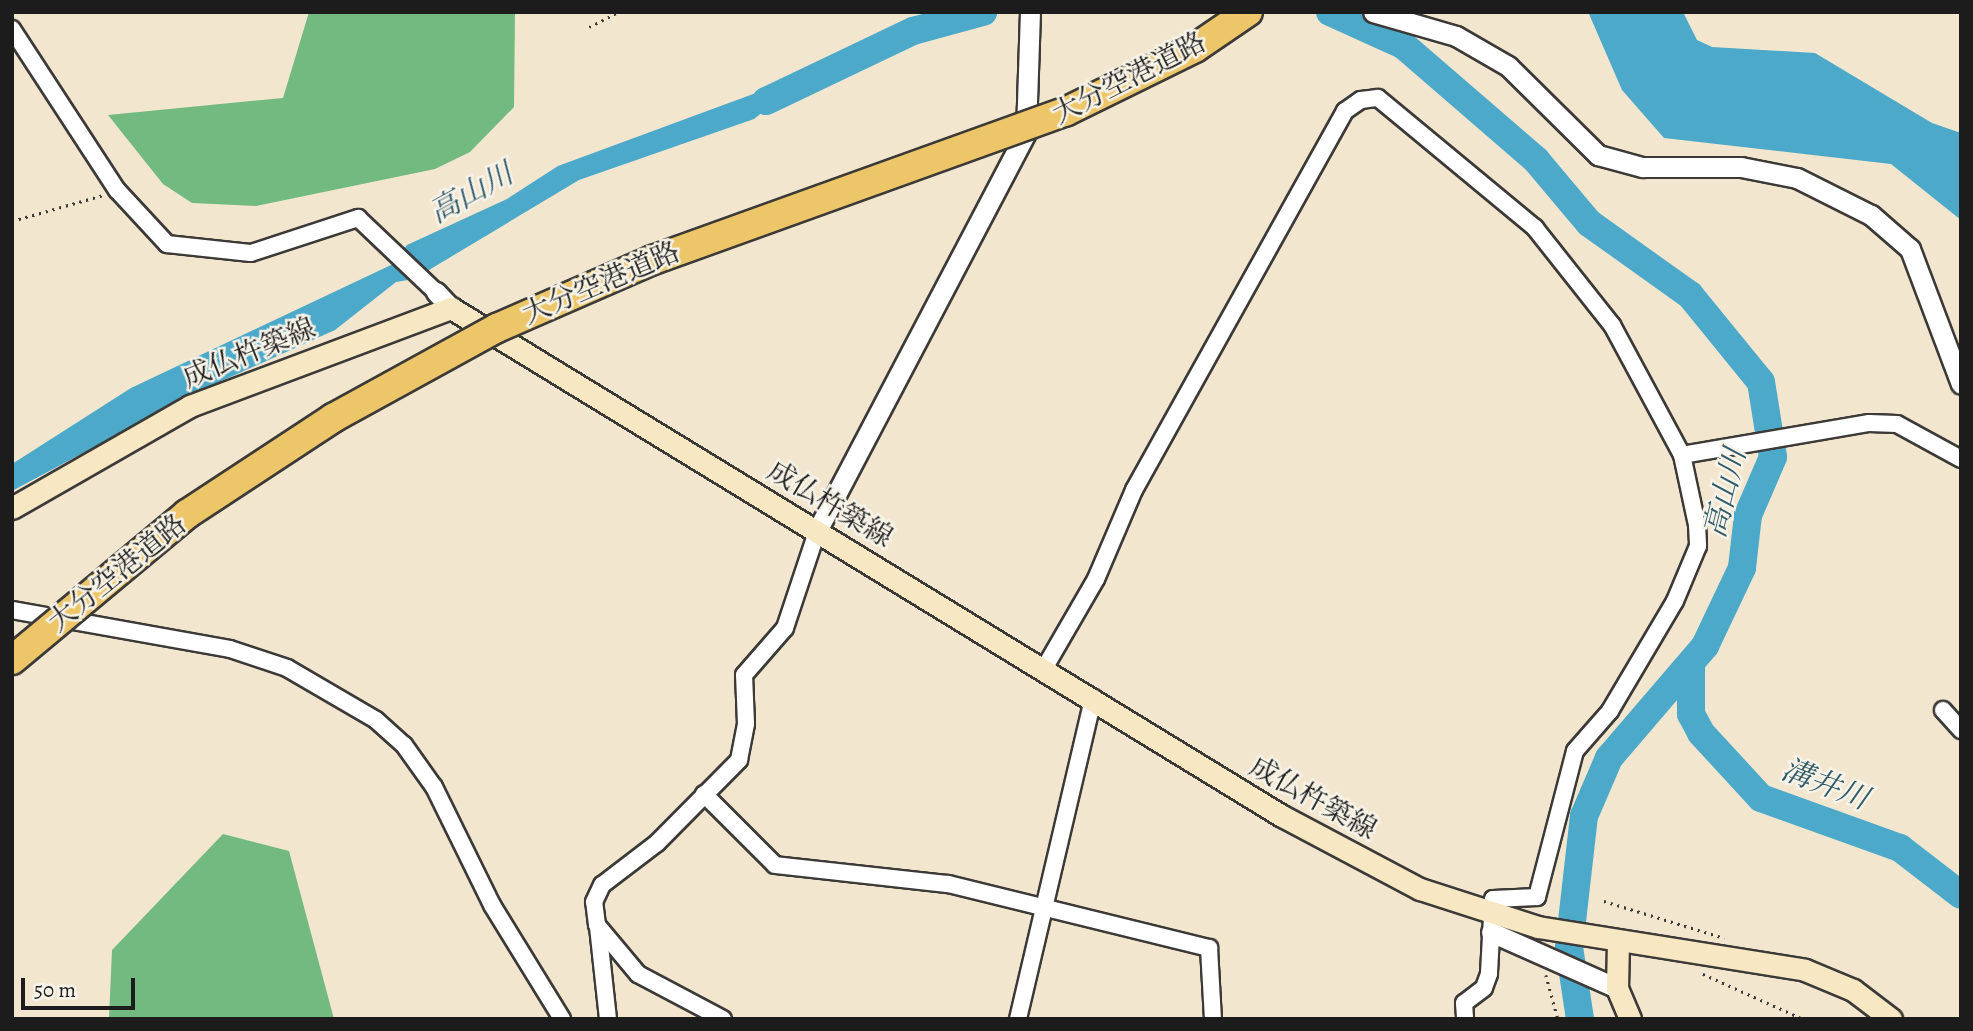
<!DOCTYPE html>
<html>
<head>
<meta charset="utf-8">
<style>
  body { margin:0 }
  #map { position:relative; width:1973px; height:1031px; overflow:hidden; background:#f3e6cf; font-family:Alegreya,"Noto Serif JP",serif }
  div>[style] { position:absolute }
  .forest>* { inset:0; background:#72ba80 }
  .water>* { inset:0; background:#4ca9ca }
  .river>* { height:28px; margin:-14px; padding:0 14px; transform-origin:14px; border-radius:14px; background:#4ca9ca }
  .path>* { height:2.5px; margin-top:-1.25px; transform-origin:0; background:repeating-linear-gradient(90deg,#3c3a37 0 2px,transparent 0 7px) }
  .roads { filter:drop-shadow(2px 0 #3c3a37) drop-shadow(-2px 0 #3c3a37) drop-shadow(0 2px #3c3a37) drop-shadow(0 -2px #3c3a37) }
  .minor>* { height:16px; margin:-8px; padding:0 8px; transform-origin:8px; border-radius:8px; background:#fff }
  .tertiary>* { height:19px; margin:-9.5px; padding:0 9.5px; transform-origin:9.5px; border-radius:9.5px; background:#fff }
  .secondary>* { height:21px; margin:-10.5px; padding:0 10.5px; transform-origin:10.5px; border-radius:10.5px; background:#f7e8c3 }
  .bridges { filter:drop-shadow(2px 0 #3c3a37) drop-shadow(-2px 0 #3c3a37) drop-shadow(0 2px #3c3a37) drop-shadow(0 -2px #3c3a37) }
  .motorway-bridge>* { height:28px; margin:-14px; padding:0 14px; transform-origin:14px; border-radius:14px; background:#ecc669 }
  span { translate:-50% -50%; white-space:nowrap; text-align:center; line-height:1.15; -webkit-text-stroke:5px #f7f3e8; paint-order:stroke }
  .street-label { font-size:28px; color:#1c1c1c }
  .water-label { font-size:30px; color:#325b6a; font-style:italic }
  .frame { position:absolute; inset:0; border:14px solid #1c1c1c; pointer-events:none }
  .scale { position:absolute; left:21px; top:978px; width:114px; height:32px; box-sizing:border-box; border:4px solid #1c1c1c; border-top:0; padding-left:9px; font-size:21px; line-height:24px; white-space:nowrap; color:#1c1c1c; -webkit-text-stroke:5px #f7f3e8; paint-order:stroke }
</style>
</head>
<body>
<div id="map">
  <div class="forest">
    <i style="clip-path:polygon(309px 12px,515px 12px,514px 107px,470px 152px,435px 169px,256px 206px,192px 203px,163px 184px,108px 115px,283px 98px)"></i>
    <i style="clip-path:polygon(223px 834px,289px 851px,334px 1019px,109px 1019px,112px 950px)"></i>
  </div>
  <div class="water">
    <i style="clip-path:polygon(1683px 12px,1697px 40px,1712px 47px,1815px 53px,1932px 123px,1961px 133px,1961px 220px,1891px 164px,1664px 138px,1622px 90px,1589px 14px)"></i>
    <i style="clip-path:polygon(813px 72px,754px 119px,579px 180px,414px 279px,396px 282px,335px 330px,197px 392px,12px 491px,12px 464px,131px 388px,391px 265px,407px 245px,507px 199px,558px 166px)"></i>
  </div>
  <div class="river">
    <i style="left:1330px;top:12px;width:80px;rotate:24.3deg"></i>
    <i style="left:1403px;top:45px;width:176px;rotate:40.8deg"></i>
    <i style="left:1536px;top:160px;width:82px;rotate:49.9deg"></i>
    <i style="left:1589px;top:223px;width:124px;rotate:35.5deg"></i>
    <i style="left:1690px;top:295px;width:112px;rotate:50.8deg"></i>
    <i style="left:1761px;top:382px;width:76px;rotate:80.9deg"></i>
    <i style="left:1773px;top:457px;width:63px;rotate:113.3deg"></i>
    <i style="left:1748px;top:515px;width:53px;rotate:96.5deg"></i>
    <i style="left:1742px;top:568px;width:86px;rotate:115.4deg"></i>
    <i style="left:1705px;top:646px;width:148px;rotate:130.6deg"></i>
    <i style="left:1609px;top:758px;width:63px;rotate:113.3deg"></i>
    <i style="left:1584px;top:816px;width:132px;rotate:96.5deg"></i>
    <i style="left:1569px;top:947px;width:73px;rotate:81.3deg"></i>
    <i style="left:766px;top:101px;width:163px;rotate:-25.5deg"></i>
    <i style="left:913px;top:31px;width:73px;rotate:-15.2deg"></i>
    <i style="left:1691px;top:667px;width:47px;rotate:90deg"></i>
    <i style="left:1691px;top:714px;width:21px;rotate:62deg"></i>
    <i style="left:1701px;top:733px;width:88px;rotate:47.3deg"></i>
    <i style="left:1761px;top:798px;width:148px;rotate:19.8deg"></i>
    <i style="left:1900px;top:848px;width:77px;rotate:37.6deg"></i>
  </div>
  <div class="path">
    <i style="left:589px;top:27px;width:33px;rotate:-27deg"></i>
    <i style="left:12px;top:221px;width:95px;rotate:-15.9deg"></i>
    <i style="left:1604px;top:901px;width:126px;rotate:17.1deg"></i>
    <i style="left:1703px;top:974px;width:110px;rotate:24.2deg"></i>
    <i style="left:1546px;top:975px;width:46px;rotate:74.7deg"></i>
  </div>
  <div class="roads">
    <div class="minor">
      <i style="left:12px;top:29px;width:192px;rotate:56.9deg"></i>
      <i style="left:117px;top:190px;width:74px;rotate:47.2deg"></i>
      <i style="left:167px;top:244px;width:84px;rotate:6.1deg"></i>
      <i style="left:251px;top:253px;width:113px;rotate:-18.1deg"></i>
      <i style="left:358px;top:218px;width:108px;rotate:43.5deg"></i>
      <i style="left:1682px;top:455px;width:190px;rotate:-9.7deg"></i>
      <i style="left:1869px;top:423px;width:28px;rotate:2deg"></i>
      <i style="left:1897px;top:424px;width:73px;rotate:28.7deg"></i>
      <i style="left:12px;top:610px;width:221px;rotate:10.1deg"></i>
      <i style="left:230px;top:649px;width:60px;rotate:18.4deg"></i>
      <i style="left:287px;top:668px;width:103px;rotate:30.3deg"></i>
      <i style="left:376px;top:720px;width:38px;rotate:42deg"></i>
      <i style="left:404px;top:745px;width:52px;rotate:54.5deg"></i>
      <i style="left:434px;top:787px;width:131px;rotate:63.8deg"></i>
      <i style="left:492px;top:905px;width:134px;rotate:58.4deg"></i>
      <i style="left:1045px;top:667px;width:102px;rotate:-59.9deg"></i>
      <i style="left:1096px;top:579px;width:97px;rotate:-66.9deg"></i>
      <i style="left:1134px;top:490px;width:434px;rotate:-60.9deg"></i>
      <i style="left:1345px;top:111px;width:19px;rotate:-35deg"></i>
      <i style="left:1361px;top:100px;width:17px;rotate:-7deg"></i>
      <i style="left:1378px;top:98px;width:204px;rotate:39.6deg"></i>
      <i style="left:1535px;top:228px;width:124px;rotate:51.6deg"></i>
      <i style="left:1612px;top:325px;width:148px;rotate:61.7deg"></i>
      <i style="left:1682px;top:455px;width:72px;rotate:77.9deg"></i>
      <i style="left:1697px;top:525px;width:21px;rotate:87deg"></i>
      <i style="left:1698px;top:546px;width:60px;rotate:112.7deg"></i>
      <i style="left:1675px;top:601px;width:128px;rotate:120.6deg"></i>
      <i style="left:1610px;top:711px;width:53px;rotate:131.2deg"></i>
      <i style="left:1575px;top:751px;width:151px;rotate:104.6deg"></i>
      <i style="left:1537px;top:897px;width:44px;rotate:177.4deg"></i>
      <i style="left:1493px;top:899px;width:75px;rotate:93.1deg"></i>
      <i style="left:1489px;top:974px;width:15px;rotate:110deg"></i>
      <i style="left:1484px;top:988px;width:25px;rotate:143deg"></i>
      <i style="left:1464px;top:1003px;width:16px;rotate:86deg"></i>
      <i style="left:1943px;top:710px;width:27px;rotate:48deg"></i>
      <i style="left:704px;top:794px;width:100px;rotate:45deg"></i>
      <i style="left:775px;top:865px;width:174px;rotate:6.3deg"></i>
      <i style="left:948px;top:884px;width:269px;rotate:13.8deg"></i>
      <i style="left:1209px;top:948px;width:71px;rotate:86.8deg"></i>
      <i style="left:598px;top:927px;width:93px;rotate:83.8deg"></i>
      <i style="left:723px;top:1019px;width:96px;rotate:-152.1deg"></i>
      <i style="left:638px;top:974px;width:64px;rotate:-129.9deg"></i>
      <i style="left:597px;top:925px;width:23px;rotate:-97deg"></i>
      <i style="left:594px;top:902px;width:19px;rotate:-65deg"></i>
      <i style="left:602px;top:885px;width:69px;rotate:-37.4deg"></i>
      <i style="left:657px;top:843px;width:117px;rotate:-45.3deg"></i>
      <i style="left:739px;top:760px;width:37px;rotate:-79deg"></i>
      <i style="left:746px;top:724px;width:49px;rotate:-92.3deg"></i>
      <i style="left:744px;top:675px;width:62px;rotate:-48.9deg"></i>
      <i style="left:785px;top:628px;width:104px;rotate:-71.6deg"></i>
      <i style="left:1018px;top:1019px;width:330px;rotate:-76.8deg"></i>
    </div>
    <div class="tertiary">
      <i style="left:1373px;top:12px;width:86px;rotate:16.1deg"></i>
      <i style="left:1456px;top:36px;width:60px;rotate:30deg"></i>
      <i style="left:1508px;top:66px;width:127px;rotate:44.7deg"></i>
      <i style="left:1598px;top:155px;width:46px;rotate:15.3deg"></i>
      <i style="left:1642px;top:167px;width:99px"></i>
      <i style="left:1741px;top:167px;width:57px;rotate:11.1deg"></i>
      <i style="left:1797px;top:178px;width:83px;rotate:26.6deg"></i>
      <i style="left:1871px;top:215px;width:52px;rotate:41.1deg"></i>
      <i style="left:1910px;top:249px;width:144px;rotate:69.3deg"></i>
      <i style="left:436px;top:292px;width:22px;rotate:47deg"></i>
      <i style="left:818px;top:529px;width:448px;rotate:-62.3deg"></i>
      <i style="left:1026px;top:132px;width:120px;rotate:-88.1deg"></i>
      <i style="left:1491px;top:932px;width:138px;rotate:24deg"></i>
    </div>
    <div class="secondary">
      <i style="left:12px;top:508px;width:205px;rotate:-29.8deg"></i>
      <i style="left:190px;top:406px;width:279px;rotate:-20.6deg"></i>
      <i style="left:451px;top:308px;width:974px;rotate:31.44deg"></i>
      <i style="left:1282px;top:816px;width:156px;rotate:27.9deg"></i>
      <i style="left:1420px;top:889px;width:124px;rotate:17.9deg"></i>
      <i style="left:1538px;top:927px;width:270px;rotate:9.1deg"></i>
      <i style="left:1805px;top:970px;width:52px;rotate:22.6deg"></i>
      <i style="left:1853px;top:990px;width:48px;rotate:37.3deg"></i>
      <i style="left:1618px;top:941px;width:47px;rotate:91.2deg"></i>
      <i style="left:1617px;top:988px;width:34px;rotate:67deg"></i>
    </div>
  </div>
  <div class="bridges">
    <div class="motorway-bridge">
      <i style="left:12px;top:660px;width:228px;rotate:-39.8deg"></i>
      <i style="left:187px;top:514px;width:175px;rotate:-33.3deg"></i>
      <i style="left:333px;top:418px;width:187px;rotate:-28.8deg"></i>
      <i style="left:497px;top:328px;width:170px;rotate:-23.6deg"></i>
      <i style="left:653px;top:260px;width:438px;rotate:-19.8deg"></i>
      <i style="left:1065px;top:112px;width:145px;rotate:-26.2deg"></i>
      <i style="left:1195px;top:48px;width:64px;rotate:-34.2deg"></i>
    </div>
  </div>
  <div class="street-label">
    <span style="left:1129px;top:78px;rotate:-27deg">大分空港道路</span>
    <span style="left:601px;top:283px;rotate:-23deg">大分空港道路</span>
    <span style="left:249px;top:353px;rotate:-22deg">成仏杵築線</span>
    <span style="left:830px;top:504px;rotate:31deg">成仏杵築線</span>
    <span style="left:117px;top:573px;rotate:-39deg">大分空港道路</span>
    <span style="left:1313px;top:798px;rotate:29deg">成仏杵築線</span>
  </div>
  <div class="water-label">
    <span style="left:471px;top:193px;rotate:-29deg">高山川</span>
    <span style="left:1725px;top:493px;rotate:-76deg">高山川</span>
    <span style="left:1825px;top:784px;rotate:21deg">溝井川</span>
  </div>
  <div class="frame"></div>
  <div class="scale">50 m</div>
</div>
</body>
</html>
